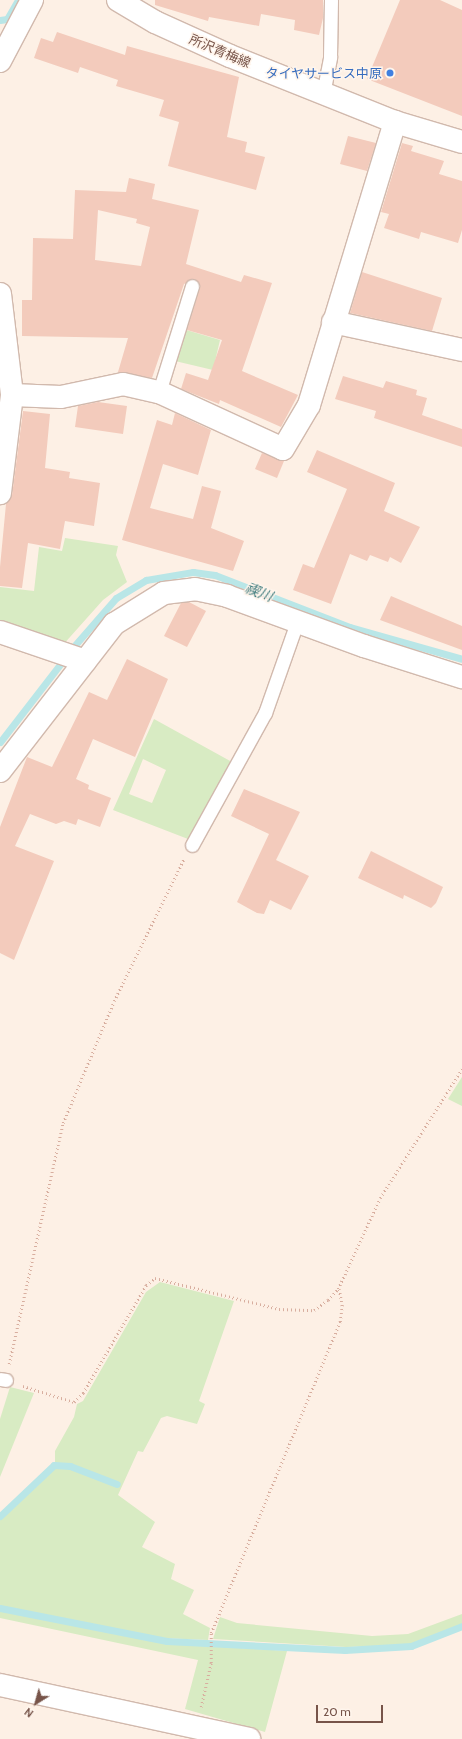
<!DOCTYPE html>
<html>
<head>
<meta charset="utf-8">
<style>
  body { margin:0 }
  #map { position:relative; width:462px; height:1739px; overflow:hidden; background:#fdf0e5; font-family:Cabin,"Noto Sans JP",sans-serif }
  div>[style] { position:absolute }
  .green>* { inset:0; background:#d8ebc3 }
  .stream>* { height:7px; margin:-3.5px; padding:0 3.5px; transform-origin:3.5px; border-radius:3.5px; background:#b9e6e7 }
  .building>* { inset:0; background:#f3cbbc }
  .path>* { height:2.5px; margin-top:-1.25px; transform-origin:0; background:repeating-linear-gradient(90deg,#d8ae9f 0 1px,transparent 0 4px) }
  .roads { filter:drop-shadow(1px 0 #d1b9ad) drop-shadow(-1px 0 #d1b9ad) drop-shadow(0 1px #d1b9ad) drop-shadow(0 -1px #d1b9ad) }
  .service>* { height:13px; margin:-6.5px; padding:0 6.5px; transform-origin:6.5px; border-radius:6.5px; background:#fff }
  .minor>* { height:22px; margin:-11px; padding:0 11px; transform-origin:11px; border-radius:11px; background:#fff }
  .secondary>* { height:22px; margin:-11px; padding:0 11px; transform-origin:11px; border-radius:11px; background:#fff }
  .dots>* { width:11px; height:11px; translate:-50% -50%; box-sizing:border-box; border:2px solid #fff5ec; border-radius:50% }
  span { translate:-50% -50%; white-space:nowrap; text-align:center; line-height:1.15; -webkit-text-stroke:3px #fff5ec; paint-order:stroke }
  .street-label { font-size:13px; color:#775449 }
  .shop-label { font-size:13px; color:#366cbe }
  .right { translate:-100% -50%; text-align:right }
  .water-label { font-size:14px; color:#3c7a7c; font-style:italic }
  .north { position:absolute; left:16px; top:1683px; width:40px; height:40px; -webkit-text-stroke:3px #fff5ec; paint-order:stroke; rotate:217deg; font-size:11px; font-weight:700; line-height:16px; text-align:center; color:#775449 }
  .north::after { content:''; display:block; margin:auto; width:14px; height:18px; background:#775449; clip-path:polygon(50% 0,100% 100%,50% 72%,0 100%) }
  .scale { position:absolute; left:316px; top:1705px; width:67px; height:18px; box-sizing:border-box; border:2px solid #775449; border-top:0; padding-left:5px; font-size:12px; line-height:14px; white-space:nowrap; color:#775449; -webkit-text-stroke:3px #fff5ec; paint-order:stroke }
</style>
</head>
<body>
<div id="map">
  <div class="green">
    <i style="clip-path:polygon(183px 329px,220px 340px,213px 370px,175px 361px)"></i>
    <i style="clip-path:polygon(65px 538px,118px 546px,116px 555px,127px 582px,103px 600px,62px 646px,0 622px,0 587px,34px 591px,39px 547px,62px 551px)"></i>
    <i style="clip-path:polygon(evenodd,154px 719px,232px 762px,188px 839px,113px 810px,154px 719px,143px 759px,166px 770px,152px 803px,129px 794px,143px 759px)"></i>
    <i style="clip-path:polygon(462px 1077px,462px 1106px,448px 1099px)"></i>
    <i style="clip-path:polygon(160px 1282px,234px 1301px,199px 1401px,205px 1404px,197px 1424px,167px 1416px,161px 1418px,143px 1452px,138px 1451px,118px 1495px,155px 1522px,142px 1547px,175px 1564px,171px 1579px,194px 1590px,183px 1614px,210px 1628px,208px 1640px,161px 1638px,0 1606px,0 1517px,42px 1474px,55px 1467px,55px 1451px,74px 1417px,77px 1404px,83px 1401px,146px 1292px)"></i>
    <i style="clip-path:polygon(10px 1387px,34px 1393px,0 1477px,0 1419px)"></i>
    <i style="clip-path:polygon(0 1609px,166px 1643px,287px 1651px,265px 1732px,185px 1709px,198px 1660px,0 1618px)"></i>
    <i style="clip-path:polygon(462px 1614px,462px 1624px,410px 1645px,346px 1647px,213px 1639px,220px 1617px,237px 1623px,372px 1636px,408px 1634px)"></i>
  </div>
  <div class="stream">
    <i style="left:0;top:20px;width:7px;rotate:-8deg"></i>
    <i style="left:7px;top:19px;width:22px;rotate:-60deg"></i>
    <i style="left:75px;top:645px;width:62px;rotate:-48.9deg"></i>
    <i style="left:116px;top:598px;width:35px;rotate:-31deg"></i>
    <i style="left:146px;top:580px;width:48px;rotate:-9.7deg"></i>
    <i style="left:193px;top:572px;width:22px;rotate:8deg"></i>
    <i style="left:215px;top:575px;width:145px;rotate:21.1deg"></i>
    <i style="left:350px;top:627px;width:116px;rotate:15.9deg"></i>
    <i style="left:0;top:742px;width:100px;rotate:-52.3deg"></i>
    <i style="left:0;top:1516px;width:74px;rotate:-43.4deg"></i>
    <i style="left:54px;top:1465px;width:16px;rotate:4deg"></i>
    <i style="left:70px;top:1466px;width:50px;rotate:21deg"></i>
    <i style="left:0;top:1608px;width:170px;rotate:11.2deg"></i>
    <i style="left:167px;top:1641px;width:178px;rotate:2.9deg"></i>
    <i style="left:345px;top:1650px;width:66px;rotate:-3.5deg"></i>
    <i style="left:411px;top:1646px;width:55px;rotate:-21.4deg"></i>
  </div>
  <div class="building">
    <i style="clip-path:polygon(155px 0,323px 0,323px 18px,319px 35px,294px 30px,295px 20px,261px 14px,259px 26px,209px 17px,208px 21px,155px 5px)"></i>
    <i style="clip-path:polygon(400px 0,440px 0,462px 10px,462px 116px,367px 79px)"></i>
    <i style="clip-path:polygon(57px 32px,125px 55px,127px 46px,239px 77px,227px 137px,247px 142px,245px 152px,265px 157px,256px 190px,168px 166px,179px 122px,159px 116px,164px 100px,116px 86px,118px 80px,80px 67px,78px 73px,34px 58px,41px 38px,53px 42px)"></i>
    <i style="clip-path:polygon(348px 136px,376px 143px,367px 171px,340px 164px)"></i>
    <i style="clip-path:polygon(402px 143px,413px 146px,411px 151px,444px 161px,439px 174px,462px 181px,462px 230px,458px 243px,421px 232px,419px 239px,384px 228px,389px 214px,381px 212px)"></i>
    <i style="clip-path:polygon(evenodd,129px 178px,155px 184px,152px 199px,199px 210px,186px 264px,241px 282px,244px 275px,272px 283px,242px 371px,298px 395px,281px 427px,220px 400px,219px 404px,181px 389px,186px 373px,208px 380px,222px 340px,187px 330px,200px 288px,195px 279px,184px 284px,152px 378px,118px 372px,128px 338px,22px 336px,22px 300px,32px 300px,33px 238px,73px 239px,75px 190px,126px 192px,129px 178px,98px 210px,137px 219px,136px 223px,150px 227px,141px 266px,95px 260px,98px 210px)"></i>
    <i style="clip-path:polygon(362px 272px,442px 298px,432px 331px,350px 313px)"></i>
    <i style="clip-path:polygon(343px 376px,383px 388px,386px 381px,417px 390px,416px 395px,427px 398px,422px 415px,462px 429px,462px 447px,374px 418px,376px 411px,335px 399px)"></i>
    <i style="clip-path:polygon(98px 402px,127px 406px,123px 434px,75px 427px,78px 406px)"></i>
    <i style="clip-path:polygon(23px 411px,50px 414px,45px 468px,70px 472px,69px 478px,100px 483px,94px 526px,65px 521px,60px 549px,28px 543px,22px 588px,0 586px,0 567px,6px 504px,12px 495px)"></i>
    <i style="clip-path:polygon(175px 413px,211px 430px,198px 475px,163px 464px,150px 508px,193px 519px,202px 486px,221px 491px,211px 528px,244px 541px,233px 571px,122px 540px,157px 420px,172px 425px)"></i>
    <i style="clip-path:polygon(317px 450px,395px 483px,384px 511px,420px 527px,401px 563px,390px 557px,388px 562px,370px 555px,367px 561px,350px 554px,331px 604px,293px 590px,303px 564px,314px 568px,347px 489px,307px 472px)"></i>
    <i style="clip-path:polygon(262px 453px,284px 461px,277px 478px,255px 469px)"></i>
    <i style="clip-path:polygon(391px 596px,462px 626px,462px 650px,380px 620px)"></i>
    <i style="clip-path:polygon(189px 602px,206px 611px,187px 647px,164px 636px,181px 603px)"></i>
    <i style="clip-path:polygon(127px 659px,168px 679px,135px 757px,93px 739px,76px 779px,89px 785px,88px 789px,111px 798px,100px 827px,78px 819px,76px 825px,64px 821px,56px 824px,30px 814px,15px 846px,54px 861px,14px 960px,0 953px,0 827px,27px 757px,52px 767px,89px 692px,107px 700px)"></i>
    <i style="clip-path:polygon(244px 789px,300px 812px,276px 860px,309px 876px,291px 910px,270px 900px,264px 914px,257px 913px,237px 902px,269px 834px,231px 816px)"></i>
    <i style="clip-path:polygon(371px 851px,443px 887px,436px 903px,431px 908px,404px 895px,403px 899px,358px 878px)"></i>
  </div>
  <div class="path">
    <i style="left:9px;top:1364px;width:247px;rotate:-77.4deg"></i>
    <i style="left:63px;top:1123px;width:132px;rotate:-67.3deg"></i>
    <i style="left:114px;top:1001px;width:158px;rotate:-63.8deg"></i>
    <i style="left:23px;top:1386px;width:53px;rotate:17.4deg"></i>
    <i style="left:74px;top:1402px;width:13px;rotate:-45deg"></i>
    <i style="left:83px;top:1393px;width:125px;rotate:-59.7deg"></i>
    <i style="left:146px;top:1285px;width:11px;rotate:-38deg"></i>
    <i style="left:155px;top:1278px;width:128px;rotate:14deg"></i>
    <i style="left:279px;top:1309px;width:35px;rotate:2deg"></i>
    <i style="left:314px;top:1310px;width:17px;rotate:-36deg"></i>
    <i style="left:328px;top:1300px;width:15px;rotate:-48deg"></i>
    <i style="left:338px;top:1289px;width:100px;rotate:-65.2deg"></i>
    <i style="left:380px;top:1198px;width:153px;rotate:-57.6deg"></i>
    <i style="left:201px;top:1707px;width:45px;rotate:-77.2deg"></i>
    <i style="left:211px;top:1663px;width:30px;rotate:-90deg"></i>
    <i style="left:211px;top:1633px;width:337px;rotate:-67.5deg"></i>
    <i style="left:340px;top:1322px;width:16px;rotate:-83deg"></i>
    <i style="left:342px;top:1306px;width:17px;rotate:-100deg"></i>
  </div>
  <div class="roads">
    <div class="service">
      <i style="left:323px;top:94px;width:38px;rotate:-79deg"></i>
      <i style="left:330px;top:57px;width:57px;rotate:-89deg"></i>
      <i style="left:159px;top:392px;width:111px;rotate:-72.7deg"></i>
      <i style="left:192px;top:845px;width:151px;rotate:-61.1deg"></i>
      <i style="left:265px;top:713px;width:96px;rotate:-70.6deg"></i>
      <i style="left:0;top:1379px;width:6px;rotate:9deg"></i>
    </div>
    <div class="minor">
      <i style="left:0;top:61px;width:69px;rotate:-62.3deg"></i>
      <i style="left:0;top:294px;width:102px;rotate:83.2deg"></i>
      <i style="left:12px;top:395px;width:99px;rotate:97deg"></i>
      <i style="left:333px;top:322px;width:132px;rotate:12.2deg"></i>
      <i style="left:12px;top:395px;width:49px;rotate:2.3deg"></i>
      <i style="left:61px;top:397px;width:63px;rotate:-11.8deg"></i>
      <i style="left:123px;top:384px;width:37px;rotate:13deg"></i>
      <i style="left:159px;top:392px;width:136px;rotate:24.7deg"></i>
      <i style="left:283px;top:449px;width:51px;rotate:-59.4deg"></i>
      <i style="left:309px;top:405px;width:296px;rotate:-73.1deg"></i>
      <i style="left:0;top:632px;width:90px;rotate:18.8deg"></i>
      <i style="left:0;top:771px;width:186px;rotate:-52.2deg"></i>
      <i style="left:114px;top:624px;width:59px;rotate:-31.8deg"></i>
      <i style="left:164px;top:593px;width:31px;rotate:-7deg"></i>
      <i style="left:195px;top:589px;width:33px;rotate:12deg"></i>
      <i style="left:227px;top:596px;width:146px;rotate:20.1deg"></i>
      <i style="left:364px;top:646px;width:103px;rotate:17.6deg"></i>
      <i style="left:0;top:1685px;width:255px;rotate:12.2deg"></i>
    </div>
    <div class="secondary">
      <i style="left:118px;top:0;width:43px;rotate:30.7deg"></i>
      <i style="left:155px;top:22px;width:82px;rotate:24.4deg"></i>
      <i style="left:230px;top:56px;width:178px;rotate:21.8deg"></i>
      <i style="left:395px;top:122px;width:70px;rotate:16.6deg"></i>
    </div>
  </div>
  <div class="dots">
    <i style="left:390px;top:73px;background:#3f7fe0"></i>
  </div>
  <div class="street-label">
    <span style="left:220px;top:51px;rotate:23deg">所沢青梅線</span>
  </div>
  <div class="shop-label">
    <span class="right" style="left:382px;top:73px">タイヤサービス中原</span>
  </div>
  <div class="water-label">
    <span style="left:259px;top:592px;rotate:21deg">禊川</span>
  </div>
  <div class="north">N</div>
  <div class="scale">20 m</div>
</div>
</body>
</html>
